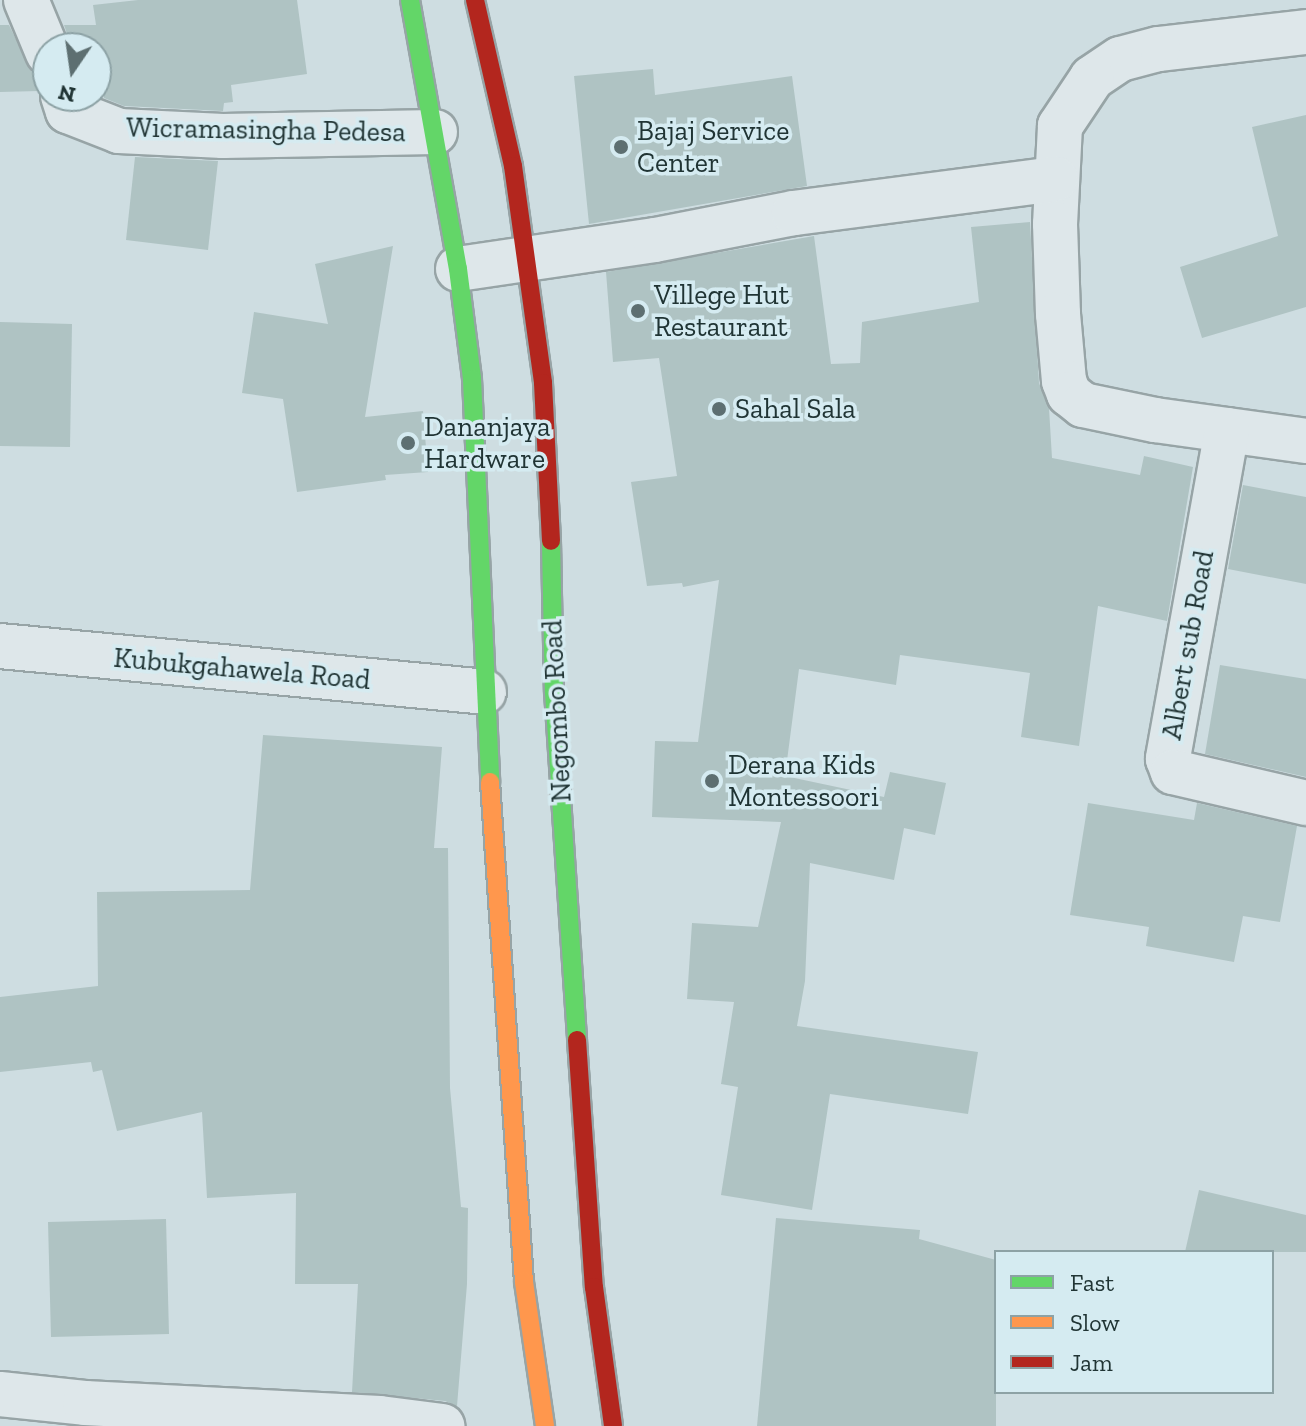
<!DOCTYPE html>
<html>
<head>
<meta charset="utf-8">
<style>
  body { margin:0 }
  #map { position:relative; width:1306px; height:1426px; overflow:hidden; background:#cedde1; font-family:"Zilla Slab",serif }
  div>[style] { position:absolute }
  .building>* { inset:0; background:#afc3c3 }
  .roads { filter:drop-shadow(2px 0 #97a4a6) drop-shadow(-2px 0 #97a4a6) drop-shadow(0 2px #97a4a6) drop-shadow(0 -2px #97a4a6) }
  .street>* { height:44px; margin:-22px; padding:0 22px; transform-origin:22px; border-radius:22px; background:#dee7ea }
  .fast>* { height:18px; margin:-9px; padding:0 9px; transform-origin:9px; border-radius:9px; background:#63d668 }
  .slow>* { height:18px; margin:-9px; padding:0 9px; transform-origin:9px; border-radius:9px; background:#ff974d }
  .jam>* { height:18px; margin:-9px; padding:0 9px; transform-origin:9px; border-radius:9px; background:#b3261e }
  .dots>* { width:22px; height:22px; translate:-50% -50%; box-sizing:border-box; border:4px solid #d5ebf1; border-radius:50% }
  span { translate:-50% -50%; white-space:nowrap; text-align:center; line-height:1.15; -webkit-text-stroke:7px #d5ebf1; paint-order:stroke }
  .street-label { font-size:28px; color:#203434 }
  .poi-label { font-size:28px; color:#203434 }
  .left { translate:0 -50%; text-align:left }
  .legend { position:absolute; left:994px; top:1250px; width:280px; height:144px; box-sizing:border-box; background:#d5ebf1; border:2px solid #8da2a5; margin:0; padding:10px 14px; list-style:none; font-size:24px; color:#203434 }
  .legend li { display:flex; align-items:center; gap:16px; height:40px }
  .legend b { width:40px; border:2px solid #8da2a5 }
  .north { position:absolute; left:32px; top:32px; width:80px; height:80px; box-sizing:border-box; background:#d5ebf1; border:2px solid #8da2a5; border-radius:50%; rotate:193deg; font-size:22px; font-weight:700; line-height:32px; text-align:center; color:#203434 }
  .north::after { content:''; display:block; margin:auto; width:28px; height:36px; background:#5d6f71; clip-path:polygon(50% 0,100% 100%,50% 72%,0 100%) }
</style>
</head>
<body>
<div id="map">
  <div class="building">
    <i style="clip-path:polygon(138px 0,297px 0,307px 74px,231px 85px,233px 102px,224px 103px,223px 111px,124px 106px,104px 98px,103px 90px,96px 90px,96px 48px,72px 48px,64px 25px,96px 25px,93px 5px)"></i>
    <i style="clip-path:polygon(0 25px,9px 25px,32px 72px,47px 78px,39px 91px,0 92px)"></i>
    <i style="clip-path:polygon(653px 69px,655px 95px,792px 76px,807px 186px,589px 224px,574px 76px)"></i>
    <i style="clip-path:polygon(1306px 115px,1306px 307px,1202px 338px,1180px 267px,1278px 236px,1252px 127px)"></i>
    <i style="clip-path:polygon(135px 157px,218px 161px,208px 250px,126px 240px)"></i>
    <i style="clip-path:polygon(1030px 222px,1039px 383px,1049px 408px,1052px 458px,1140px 475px,1144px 456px,1193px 467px,1167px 621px,1098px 606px,1079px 746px,1021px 737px,1030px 673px,900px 655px,896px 685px,799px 669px,785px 776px,884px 797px,890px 772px,946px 783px,935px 835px,904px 828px,894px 880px,810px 863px,805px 981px,797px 1026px,978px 1052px,968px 1114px,830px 1094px,812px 1210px,721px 1195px,738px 1087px,721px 1084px,734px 1002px,687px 999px,692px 923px,758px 927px,781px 822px,652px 817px,655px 741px,698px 742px,719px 580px,683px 587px,682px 583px,647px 586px,631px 482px,677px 476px,659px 358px,613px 362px,606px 272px,814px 236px,831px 364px,860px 363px,862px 322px,979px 302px,971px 227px)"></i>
    <i style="clip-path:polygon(393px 246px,365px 417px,423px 411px,428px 472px,385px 475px,386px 480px,297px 492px,283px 399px,242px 393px,254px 312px,328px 324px,315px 264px)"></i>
    <i style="clip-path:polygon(0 322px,72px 324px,70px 447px,0 446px)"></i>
    <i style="clip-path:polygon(1243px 485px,1306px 497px,1306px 584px,1228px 569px)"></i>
    <i style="clip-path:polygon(1220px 665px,1306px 679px,1306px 777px,1205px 754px)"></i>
    <i style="clip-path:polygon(263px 735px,442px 747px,434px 848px,448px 848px,450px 1088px,461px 1207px,468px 1208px,467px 1284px,457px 1406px,445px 1401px,352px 1392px,358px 1284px,295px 1284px,296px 1193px,207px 1198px,202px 1112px,117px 1131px,102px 1070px,93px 1072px,91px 1062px,0 1072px,0 997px,98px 986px,97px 892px,250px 890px)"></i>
    <i style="clip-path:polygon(1088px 803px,1194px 820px,1197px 803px,1297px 826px,1280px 922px,1243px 916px,1234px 962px,1146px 946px,1149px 927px,1070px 915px)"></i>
    <i style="clip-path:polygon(1199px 1190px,1306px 1215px,1306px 1252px,1185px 1252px)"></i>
    <i style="clip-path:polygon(776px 1218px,920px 1230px,919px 1239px,996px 1260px,996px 1426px,757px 1426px)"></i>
    <i style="clip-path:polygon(166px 1219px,169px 1334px,51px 1337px,48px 1222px)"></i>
  </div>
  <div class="roads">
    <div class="street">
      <i style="left:26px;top:0;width:57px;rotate:67.5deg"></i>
      <i style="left:1306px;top:32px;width:149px;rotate:173.4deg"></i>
      <i style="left:1158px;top:49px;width:39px;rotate:165deg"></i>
      <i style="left:1120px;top:59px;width:34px;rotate:146deg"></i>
      <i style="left:1092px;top:78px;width:58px;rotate:123.7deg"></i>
      <i style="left:1060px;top:126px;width:98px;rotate:92.9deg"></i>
      <i style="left:1055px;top:224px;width:90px;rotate:88.1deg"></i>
      <i style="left:1058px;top:314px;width:67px;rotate:84.9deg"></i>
      <i style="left:1064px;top:381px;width:14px;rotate:69deg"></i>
      <i style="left:1069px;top:394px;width:18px;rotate:38deg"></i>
      <i style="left:1083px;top:405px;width:74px;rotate:11.8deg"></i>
      <i style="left:1155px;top:420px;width:152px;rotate:7.9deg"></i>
      <i style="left:63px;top:96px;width:16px;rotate:72deg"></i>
      <i style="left:68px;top:111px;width:55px;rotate:21.4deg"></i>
      <i style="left:119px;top:131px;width:104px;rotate:2.8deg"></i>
      <i style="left:223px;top:136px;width:212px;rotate:-1.1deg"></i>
      <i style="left:458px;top:269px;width:199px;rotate:-8.4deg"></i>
      <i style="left:655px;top:240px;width:142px;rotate:-11deg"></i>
      <i style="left:794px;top:213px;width:264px;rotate:-7.4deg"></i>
      <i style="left:1227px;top:430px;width:334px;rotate:100.2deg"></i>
      <i style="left:1168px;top:759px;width:14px;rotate:69deg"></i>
      <i style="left:1173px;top:772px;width:137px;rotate:13.1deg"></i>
      <i style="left:0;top:646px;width:486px;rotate:5.4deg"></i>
      <i style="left:0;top:1394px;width:85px;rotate:6deg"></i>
      <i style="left:85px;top:1403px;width:295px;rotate:2.9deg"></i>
      <i style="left:380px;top:1418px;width:63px;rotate:7.4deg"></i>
    </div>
    <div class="fast">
      <i style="left:410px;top:0;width:273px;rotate:79.9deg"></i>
      <i style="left:458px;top:269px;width:111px;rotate:82.7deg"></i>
      <i style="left:472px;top:379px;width:403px;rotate:87.4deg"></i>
      <i style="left:551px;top:541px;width:151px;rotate:88.9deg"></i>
      <i style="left:554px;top:692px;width:349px;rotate:86.2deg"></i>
    </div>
    <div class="slow">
      <i style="left:490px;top:782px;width:501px;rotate:86.11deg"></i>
      <i style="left:524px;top:1282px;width:146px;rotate:81.7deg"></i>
    </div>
    <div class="jam">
      <i style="left:475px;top:0;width:170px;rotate:77.1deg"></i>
      <i style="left:513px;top:166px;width:219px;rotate:82.1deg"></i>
      <i style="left:543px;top:383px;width:158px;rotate:87.1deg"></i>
      <i style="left:577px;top:1040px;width:248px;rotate:86.1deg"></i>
      <i style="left:594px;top:1287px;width:140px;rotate:82.2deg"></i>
    </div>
  </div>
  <div class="dots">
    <i style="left:621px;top:147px;background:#5d6f71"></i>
    <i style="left:638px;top:311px;background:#5d6f71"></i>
    <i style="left:719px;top:409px;background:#5d6f71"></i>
    <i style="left:408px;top:443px;background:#5d6f71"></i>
    <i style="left:712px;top:781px;background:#5d6f71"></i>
  </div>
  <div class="street-label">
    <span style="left:266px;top:130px;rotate:1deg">Wicramasingha Pedesa</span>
    <span style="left:1188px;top:645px;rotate:-80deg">Albert sub Road</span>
    <span style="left:242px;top:669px;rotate:5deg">Kubukgahawela Road</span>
    <span style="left:557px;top:711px;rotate:-93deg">Negombo Road</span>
  </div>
  <div class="poi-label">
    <span class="left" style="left:637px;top:147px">Bajaj Service<br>Center</span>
    <span class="left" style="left:654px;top:311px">Villege Hut<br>Restaurant</span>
    <span class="left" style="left:735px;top:409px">Sahal Sala</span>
    <span class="left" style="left:424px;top:443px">Dananjaya<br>Hardware</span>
    <span class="left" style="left:728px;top:781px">Derana Kids<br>Montessoori</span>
  </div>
  <ul class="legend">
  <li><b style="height:10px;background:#63d668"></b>Fast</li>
  <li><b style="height:10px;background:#ff974d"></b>Slow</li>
  <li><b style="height:10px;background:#b3261e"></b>Jam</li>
  </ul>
  <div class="north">N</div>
</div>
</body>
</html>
